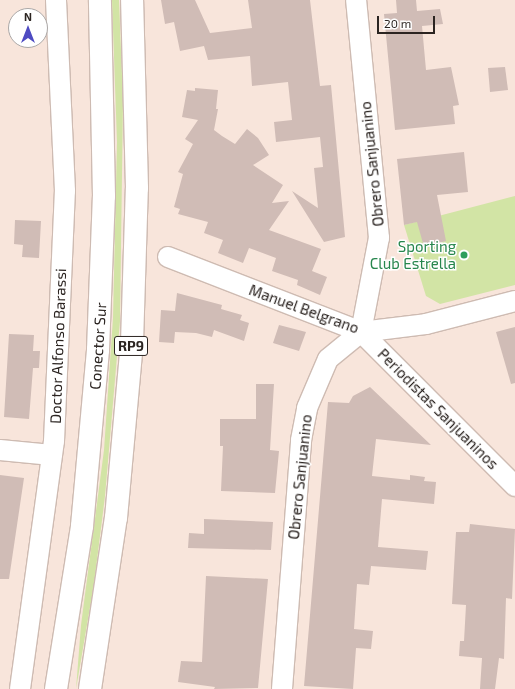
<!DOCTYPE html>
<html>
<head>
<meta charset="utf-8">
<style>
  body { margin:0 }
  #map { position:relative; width:515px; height:689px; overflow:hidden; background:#f8e5db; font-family:"Exo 2",sans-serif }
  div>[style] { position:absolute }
  .green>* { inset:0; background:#d2e4a5 }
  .building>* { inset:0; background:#d0bcb6 }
  .roads { filter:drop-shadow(1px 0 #cebbb2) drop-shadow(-1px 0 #cebbb2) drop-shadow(0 1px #cebbb2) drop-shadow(0 -1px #cebbb2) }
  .minor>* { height:20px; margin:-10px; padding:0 10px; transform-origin:10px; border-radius:10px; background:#fff }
  .primary>* { height:22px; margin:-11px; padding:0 11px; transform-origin:11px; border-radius:11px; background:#fff }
  .dots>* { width:11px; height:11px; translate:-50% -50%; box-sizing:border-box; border:2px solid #fff; border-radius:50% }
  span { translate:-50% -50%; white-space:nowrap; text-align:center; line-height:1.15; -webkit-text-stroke:3px #fff; paint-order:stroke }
  .shield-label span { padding:1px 3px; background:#fff; border:1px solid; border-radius:3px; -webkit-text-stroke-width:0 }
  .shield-label { font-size:14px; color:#2b2421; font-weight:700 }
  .street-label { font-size:15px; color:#2b2421 }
  .leisure-label { font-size:15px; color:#27864d }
  .right { translate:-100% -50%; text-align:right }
  .north { position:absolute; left:8px; top:8px; width:40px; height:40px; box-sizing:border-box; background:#fff; border:1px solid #aaa7a6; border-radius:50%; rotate:0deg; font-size:11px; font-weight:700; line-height:16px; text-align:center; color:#2b2421 }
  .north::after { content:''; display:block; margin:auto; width:14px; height:18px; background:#4e4bc2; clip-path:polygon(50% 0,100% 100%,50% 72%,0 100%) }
  .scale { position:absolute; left:377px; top:16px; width:58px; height:18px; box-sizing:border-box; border:2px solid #2b2421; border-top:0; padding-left:5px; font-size:12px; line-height:14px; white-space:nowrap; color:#2b2421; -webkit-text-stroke:3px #fff; paint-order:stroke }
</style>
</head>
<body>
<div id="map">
  <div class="green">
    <i style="clip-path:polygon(112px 0,119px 0,123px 101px,120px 321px,105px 496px,94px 584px,76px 689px,81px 625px,104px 450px,113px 318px,117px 142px)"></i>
    <i style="clip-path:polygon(515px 196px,515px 285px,440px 304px,426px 296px,404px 225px)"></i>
  </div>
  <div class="building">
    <i style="clip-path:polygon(161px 0,195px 0,210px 33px,252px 28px,248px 0,310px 0,320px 86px,331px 85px,345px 237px,324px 242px,292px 191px,318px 208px,314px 168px,323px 167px,320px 137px,276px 142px,274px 122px,292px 120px,288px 82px,252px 86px,250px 56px,208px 60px,204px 46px,180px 51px,174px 22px,165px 24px)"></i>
    <i style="clip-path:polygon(396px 0,416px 0,417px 11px,440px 9px,443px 24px,422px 26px,426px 70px,451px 67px,459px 105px,453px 106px,455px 124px,395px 130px,384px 14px,397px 13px)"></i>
    <i style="clip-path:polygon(505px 67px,508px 90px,490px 92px,488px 68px)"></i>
    <i style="clip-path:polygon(195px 88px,218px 90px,216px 109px,218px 109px,214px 130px,222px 136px,235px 144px,247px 129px,258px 138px,269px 155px,253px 165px,283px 185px,272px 203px,289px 201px,269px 230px,321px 249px,312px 271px,327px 277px,320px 295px,297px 285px,298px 280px,272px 271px,276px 258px,249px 248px,243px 263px,218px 253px,223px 240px,204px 233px,208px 222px,178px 214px,180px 209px,174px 207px,183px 174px,178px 172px,193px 144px,185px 139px,198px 120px,182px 117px,187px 90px,195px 91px)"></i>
    <i style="clip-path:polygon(464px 152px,468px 192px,437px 195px,446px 241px,424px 247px,417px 222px,404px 225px,397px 159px)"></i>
    <i style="clip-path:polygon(15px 220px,41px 221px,39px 258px,22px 257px,23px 245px,14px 244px)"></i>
    <i style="clip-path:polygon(177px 293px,222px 305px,221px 309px,242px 315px,240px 320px,249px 323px,244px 341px,214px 330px,212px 337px,196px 333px,175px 332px,174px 343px,159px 342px,161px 310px,175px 311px)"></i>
    <i style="clip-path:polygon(279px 325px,306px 332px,299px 351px,273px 343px)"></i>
    <i style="clip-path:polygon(515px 327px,515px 383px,511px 384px,496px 332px)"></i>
    <i style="clip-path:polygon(9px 334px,34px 335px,33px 351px,40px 351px,39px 368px,33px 368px,29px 419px,4px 417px)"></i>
    <i style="clip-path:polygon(256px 384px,274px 384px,270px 450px,279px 451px,275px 493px,221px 491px,223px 446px,220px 446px,220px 419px,256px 419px)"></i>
    <i style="clip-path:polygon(370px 387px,431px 445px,376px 439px,372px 476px,410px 480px,410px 475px,425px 477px,424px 481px,436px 482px,434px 504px,382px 499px,378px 547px,428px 551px,426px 570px,371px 566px,369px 585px,357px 584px,354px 629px,373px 631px,371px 649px,356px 648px,353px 689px,304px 686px,328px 402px,349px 403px,353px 396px)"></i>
    <i style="clip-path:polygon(0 475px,24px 478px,9px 579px,0 579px)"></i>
    <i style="clip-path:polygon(204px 519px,273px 522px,271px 550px,188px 548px,189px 533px,204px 534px)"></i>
    <i style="clip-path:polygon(470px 524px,515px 529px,512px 599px,506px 598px,504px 659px,499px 658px,495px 689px,480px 689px,482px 658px,459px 656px,460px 641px,464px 641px,466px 605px,452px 604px,456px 532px,469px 532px)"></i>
    <i style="clip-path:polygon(206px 576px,268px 579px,258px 688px,214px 689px,215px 687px,178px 682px,181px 661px,202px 662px)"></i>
  </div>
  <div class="roads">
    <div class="minor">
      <i style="left:168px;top:257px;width:207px;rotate:21.2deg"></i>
      <i style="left:361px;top:332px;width:65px;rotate:-7deg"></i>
      <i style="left:426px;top:324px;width:92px;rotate:-14.5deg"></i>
      <i style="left:361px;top:332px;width:218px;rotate:45deg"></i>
      <i style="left:0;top:450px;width:52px;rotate:5.5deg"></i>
      <i style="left:20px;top:689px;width:250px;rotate:-82.2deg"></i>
      <i style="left:54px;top:441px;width:250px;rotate:-87.5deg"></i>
      <i style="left:65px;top:191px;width:191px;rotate:-92.7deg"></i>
      <i style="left:282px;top:689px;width:250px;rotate:-85.6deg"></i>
      <i style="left:301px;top:440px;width:33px;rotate:-79deg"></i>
      <i style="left:307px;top:408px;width:53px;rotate:-66.8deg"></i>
      <i style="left:328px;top:359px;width:43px;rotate:-39.3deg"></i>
      <i style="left:361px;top:332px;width:96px;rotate:-79.2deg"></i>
      <i style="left:379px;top:238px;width:239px;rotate:-95.5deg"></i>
    </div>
    <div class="primary">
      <i style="left:56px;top:689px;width:165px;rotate:-80.9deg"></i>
      <i style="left:82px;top:526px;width:177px;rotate:-84.8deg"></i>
      <i style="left:98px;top:350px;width:154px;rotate:-87.8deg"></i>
      <i style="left:104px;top:196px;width:196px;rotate:-91.2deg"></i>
      <i style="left:90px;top:689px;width:173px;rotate:-81.4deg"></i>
      <i style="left:116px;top:518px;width:176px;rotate:-84.8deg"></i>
      <i style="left:132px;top:343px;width:155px;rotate:-88.2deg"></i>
      <i style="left:137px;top:188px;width:188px;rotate:-91.5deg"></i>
    </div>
  </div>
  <div class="dots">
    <i style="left:464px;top:255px;background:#2e9e5b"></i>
  </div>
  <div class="shield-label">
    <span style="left:131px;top:346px">RP9</span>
  </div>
  <div class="street-label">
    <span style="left:372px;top:164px;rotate:-96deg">Obrero Sanjuanino</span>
    <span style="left:304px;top:309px;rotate:20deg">Manuel Belgrano</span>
    <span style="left:58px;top:346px;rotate:-88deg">Doctor Alfonso Barassi</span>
    <span style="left:98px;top:346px;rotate:-86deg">Conector Sur</span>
    <span style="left:438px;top:409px;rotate:45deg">Periodistas Sanjuaninos</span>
    <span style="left:300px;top:477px;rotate:-84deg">Obrero Sanjuanino</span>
  </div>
  <div class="leisure-label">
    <span class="right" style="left:456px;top:255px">Sporting<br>Club Estrella</span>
  </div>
  <div class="north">N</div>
  <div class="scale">20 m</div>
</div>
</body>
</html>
